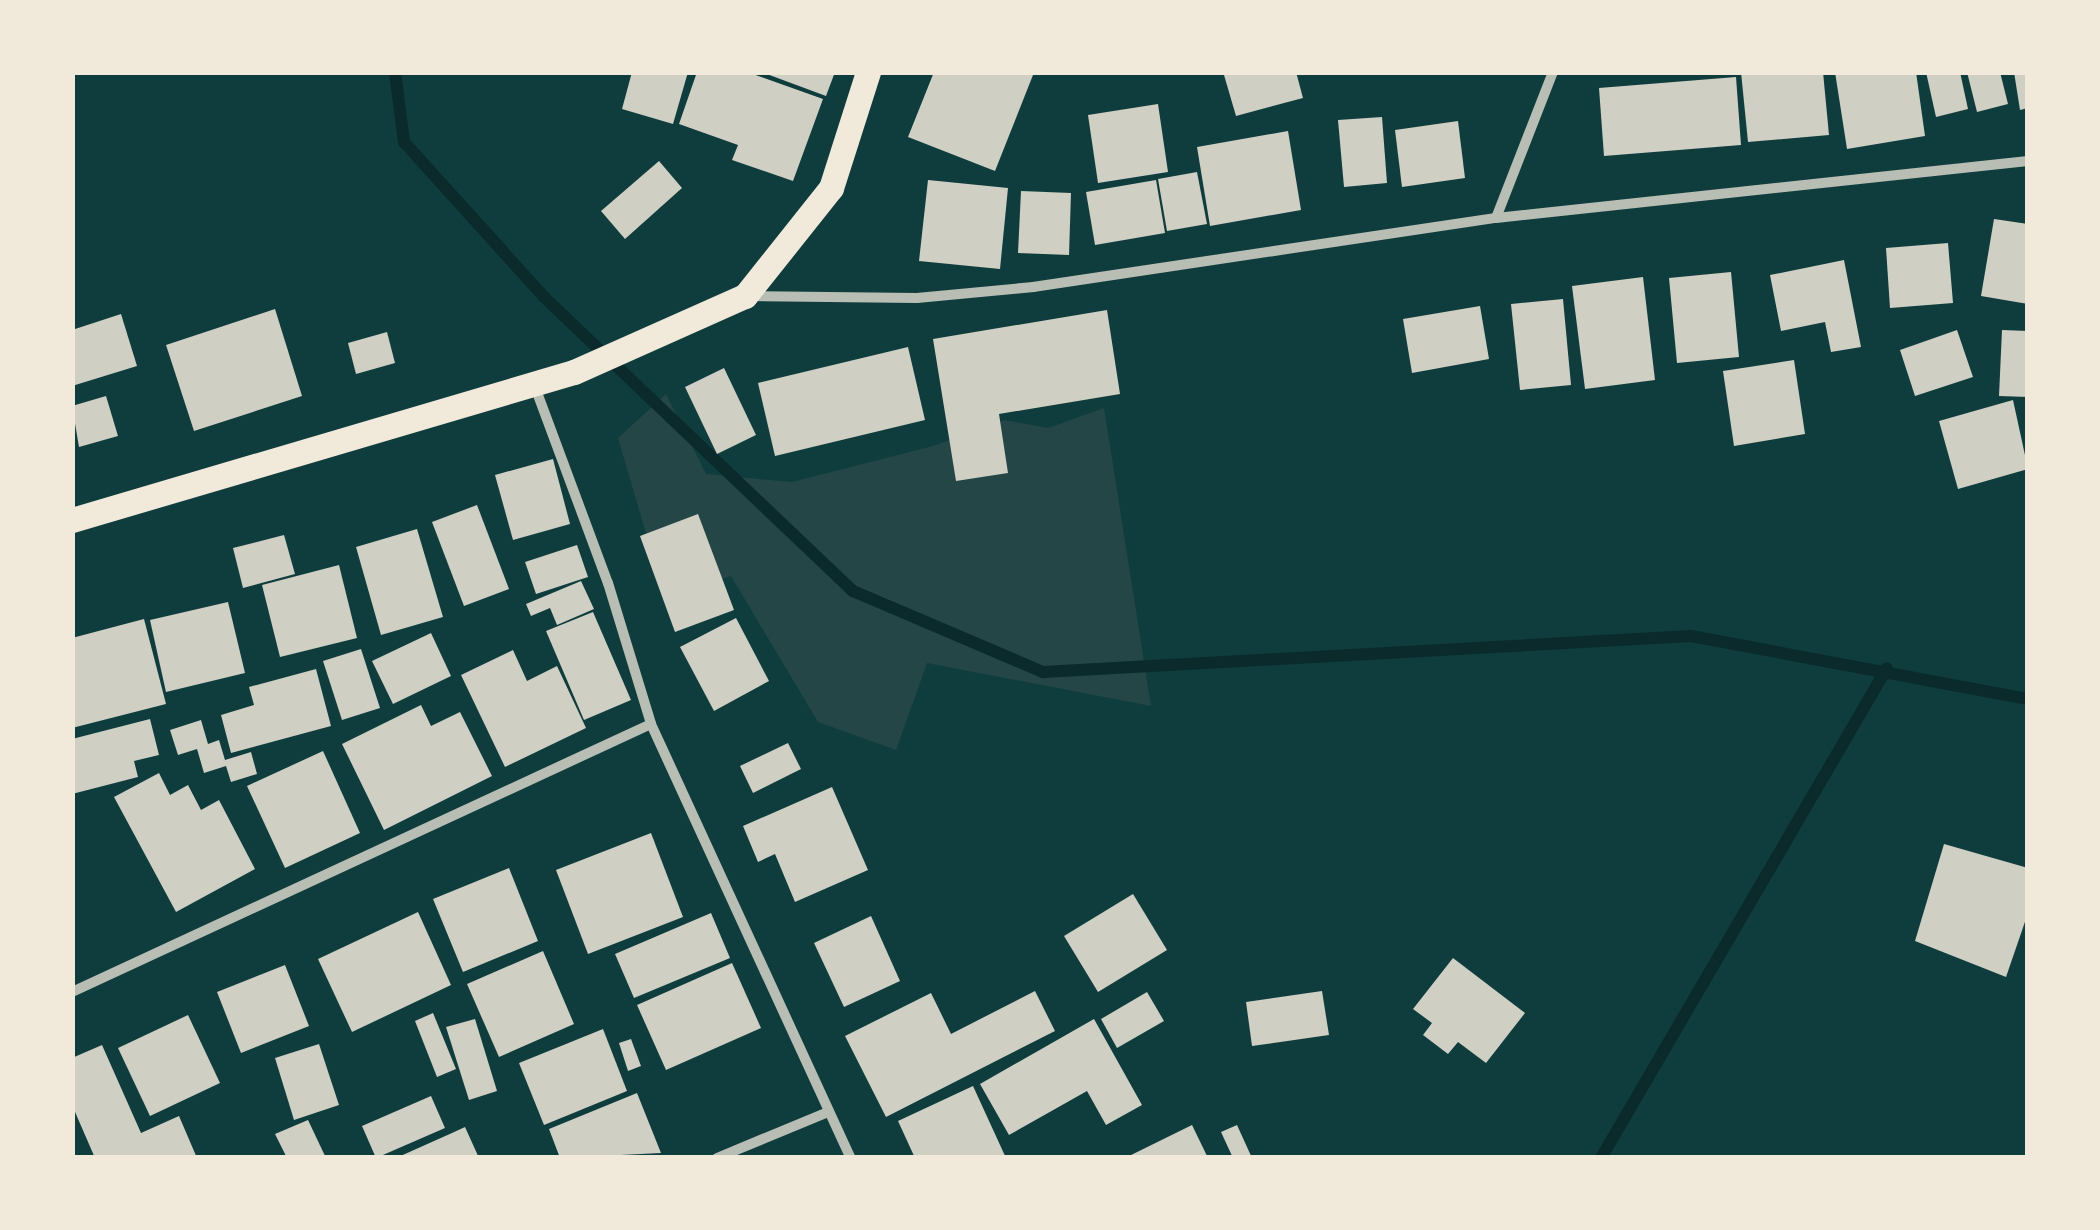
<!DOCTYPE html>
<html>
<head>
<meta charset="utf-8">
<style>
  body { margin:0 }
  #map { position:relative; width:2100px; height:1230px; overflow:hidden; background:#0f3d3e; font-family:Signika,sans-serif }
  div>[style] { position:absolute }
  .green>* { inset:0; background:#244646 }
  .stream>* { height:12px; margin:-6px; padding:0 6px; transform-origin:6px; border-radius:6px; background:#0a2a2b }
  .building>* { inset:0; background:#cfcfc3 }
  .minor>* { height:10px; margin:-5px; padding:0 5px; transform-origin:5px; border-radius:5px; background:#b8beb3 }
  .primary>* { height:25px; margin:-12.5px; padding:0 12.5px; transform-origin:12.5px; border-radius:12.5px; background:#f1e9da }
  span { translate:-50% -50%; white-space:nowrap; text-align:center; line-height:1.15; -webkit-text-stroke:8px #f1e9da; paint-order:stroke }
  .frame { position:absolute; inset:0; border:75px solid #f1e9da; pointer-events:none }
</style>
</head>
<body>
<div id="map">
  <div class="green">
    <i style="clip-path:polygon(666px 394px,706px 474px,792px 482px,933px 446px,1004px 420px,1048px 428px,1104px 408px,1151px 706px,927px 663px,896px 750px,818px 722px,731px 576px,665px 598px,618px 438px)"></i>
  </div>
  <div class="stream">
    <i style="left:395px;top:72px;width:71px;rotate:82.7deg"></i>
    <i style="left:404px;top:142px;width:209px;rotate:47.9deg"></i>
    <i style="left:544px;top:297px;width:427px;rotate:43.6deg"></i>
    <i style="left:853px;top:591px;width:207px;rotate:23.1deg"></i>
    <i style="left:1043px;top:672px;width:649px;rotate:-3.18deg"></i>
    <i style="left:1691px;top:636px;width:343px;rotate:10.6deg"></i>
    <i style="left:1601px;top:1158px;width:567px;rotate:-59.73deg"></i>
  </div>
  <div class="building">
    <i style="clip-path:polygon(632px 72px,688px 72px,673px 124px,622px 109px)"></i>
    <i style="clip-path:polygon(697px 72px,747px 72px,823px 99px,793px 181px,732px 160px,738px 145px,679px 124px)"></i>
    <i style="clip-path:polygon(761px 72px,835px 72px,826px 96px)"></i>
    <i style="clip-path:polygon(934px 72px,1033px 75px,995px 171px,908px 137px)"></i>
    <i style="clip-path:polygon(1233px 72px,1296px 72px,1303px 98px,1236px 116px,1224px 75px)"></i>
    <i style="clip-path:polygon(1741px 72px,1823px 72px,1829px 135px,1748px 142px)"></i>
    <i style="clip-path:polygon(1835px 72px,1916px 72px,1925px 136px,1847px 149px)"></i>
    <i style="clip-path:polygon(1926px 72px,1960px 72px,1968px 109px,1936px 117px)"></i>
    <i style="clip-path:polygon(1967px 72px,2000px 72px,2008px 104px,1977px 112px)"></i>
    <i style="clip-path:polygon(2014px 72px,2028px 72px,2028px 108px,2020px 110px)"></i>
    <i style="clip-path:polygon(1736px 77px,1741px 145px,1604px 156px,1599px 88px)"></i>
    <i style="clip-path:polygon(1158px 104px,1168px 172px,1098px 183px,1088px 115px)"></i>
    <i style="clip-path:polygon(1382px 117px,1387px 183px,1344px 187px,1338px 120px)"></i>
    <i style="clip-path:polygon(1458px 121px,1465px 178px,1402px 187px,1395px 130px)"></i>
    <i style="clip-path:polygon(1288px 131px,1301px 210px,1210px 226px,1197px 147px)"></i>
    <i style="clip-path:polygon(659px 161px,682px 188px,625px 239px,601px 211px)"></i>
    <i style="clip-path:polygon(1197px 172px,1207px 224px,1167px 231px,1158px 179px)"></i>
    <i style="clip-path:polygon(928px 180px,1008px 188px,1000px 269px,919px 261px)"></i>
    <i style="clip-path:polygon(1156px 180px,1165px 233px,1095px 245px,1086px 192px)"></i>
    <i style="clip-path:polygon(1021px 191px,1071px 193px,1069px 255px,1018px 253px)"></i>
    <i style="clip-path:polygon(1994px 219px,2028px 224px,2028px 304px,1981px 296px)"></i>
    <i style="clip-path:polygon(1948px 243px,1953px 303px,1890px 308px,1886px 248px)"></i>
    <i style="clip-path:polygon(1844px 260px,1861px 347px,1831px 352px,1825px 322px,1781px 331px,1770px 275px)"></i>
    <i style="clip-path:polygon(1731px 272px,1739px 357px,1677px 363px,1669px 278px)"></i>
    <i style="clip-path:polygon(1643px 277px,1655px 380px,1585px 389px,1572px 286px)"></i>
    <i style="clip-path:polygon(1563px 299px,1571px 385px,1520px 390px,1511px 304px)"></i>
    <i style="clip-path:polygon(1480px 306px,1489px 359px,1412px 373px,1403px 319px)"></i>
    <i style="clip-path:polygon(275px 309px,302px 396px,194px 431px,166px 345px)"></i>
    <i style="clip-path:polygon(1107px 310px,1120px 394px,999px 414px,1008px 473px,956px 481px,933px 339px)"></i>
    <i style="clip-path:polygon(121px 314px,137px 366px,72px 386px,72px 330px)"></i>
    <i style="clip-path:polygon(1957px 330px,1973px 377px,1915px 396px,1900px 350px)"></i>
    <i style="clip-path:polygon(2002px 330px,2028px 331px,2028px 397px,1999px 396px)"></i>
    <i style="clip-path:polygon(387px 332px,395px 363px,356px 374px,348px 343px)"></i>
    <i style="clip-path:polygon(908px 347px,925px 420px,775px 456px,758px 383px)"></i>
    <i style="clip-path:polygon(1794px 360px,1805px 434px,1734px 446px,1723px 371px)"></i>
    <i style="clip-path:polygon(724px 368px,756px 435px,717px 454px,685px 387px)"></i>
    <i style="clip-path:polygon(106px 396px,118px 436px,79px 447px,72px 406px)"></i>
    <i style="clip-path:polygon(2013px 400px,2028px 469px,1958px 489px,1939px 421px)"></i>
    <i style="clip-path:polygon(553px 459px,570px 524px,513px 540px,495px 475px)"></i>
    <i style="clip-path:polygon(477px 505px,509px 589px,464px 606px,432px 522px)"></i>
    <i style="clip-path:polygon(698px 514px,734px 610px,675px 632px,640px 536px)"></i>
    <i style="clip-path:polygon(417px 529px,443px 617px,381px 635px,356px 547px)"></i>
    <i style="clip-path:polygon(284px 535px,295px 574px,243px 588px,233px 548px)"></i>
    <i style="clip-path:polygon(577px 545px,588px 577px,536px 594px,525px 562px)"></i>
    <i style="clip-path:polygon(339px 565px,357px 638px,280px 657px,262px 585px)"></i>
    <i style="clip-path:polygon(581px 581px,594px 609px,557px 625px,550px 608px,531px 616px,526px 604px)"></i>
    <i style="clip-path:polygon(228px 602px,245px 673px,166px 692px,150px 620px)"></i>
    <i style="clip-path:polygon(593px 612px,631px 700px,584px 720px,546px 631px)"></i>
    <i style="clip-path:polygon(736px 618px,769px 681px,714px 711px,680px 647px)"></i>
    <i style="clip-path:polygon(144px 619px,166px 704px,72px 728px,72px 638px)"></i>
    <i style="clip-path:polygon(431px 633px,451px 676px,393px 704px,372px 661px)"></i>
    <i style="clip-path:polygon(361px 649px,380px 708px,342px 720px,323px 661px)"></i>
    <i style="clip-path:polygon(513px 650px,527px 681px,557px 666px,586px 728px,505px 767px,461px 675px)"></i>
    <i style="clip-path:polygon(316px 669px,331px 726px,231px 753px,221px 715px,254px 705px,249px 687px)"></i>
    <i style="clip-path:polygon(421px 705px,431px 726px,460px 712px,492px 776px,384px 830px,342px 744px)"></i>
    <i style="clip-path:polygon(150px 719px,159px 755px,134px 761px,138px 777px,72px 794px,72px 739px)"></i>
    <i style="clip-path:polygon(201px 720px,208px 744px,219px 740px,225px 760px,251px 752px,257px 774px,231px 782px,226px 766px,204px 773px,197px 749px,178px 755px,170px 730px)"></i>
    <i style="clip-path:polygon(788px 743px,801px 769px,753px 793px,740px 766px)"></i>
    <i style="clip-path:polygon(323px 751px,360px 833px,285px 868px,247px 786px)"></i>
    <i style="clip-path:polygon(159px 773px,170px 795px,188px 785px,201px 810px,219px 800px,255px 869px,176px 912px,114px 797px)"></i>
    <i style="clip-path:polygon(832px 787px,868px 870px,795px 902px,775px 854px,758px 862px,743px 826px)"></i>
    <i style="clip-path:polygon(651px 833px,683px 917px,588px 954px,556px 870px)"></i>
    <i style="clip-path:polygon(1944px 844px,2028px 868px,2028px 913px,2006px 977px,1915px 941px)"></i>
    <i style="clip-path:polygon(509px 868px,538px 941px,463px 972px,433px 899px)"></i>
    <i style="clip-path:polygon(1133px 894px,1167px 950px,1098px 992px,1064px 936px)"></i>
    <i style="clip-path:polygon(418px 912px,451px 985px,352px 1032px,318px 959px)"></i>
    <i style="clip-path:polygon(711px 913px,730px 958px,634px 998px,615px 954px)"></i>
    <i style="clip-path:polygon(871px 916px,900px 981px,844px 1007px,814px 943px)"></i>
    <i style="clip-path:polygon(543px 951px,574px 1024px,499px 1057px,467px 984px)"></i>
    <i style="clip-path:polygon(1453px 958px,1525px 1013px,1486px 1063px,1458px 1042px,1448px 1054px,1423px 1035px,1432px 1023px,1413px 1009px)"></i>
    <i style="clip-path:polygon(732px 963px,761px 1028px,666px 1070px,637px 1005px)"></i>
    <i style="clip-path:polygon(285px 965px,309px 1026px,241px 1053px,217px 992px)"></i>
    <i style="clip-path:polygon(1035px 991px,1055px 1031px,886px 1117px,845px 1036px,931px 993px,951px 1034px)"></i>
    <i style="clip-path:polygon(1322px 991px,1329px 1035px,1252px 1046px,1246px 1002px)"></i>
    <i style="clip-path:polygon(1147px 992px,1164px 1021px,1117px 1048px,1101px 1019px)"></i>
    <i style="clip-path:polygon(433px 1013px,456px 1069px,437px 1077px,415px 1021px)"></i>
    <i style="clip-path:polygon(188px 1015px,220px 1083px,150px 1116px,118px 1048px)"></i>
    <i style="clip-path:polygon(475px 1019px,497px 1091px,469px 1100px,446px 1027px)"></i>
    <i style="clip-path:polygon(1094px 1019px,1142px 1105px,1106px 1125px,1087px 1091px,1009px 1135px,980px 1084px)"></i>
    <i style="clip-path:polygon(603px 1029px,627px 1091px,544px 1125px,519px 1063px)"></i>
    <i style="clip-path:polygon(631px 1039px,641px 1066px,628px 1071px,619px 1043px)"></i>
    <i style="clip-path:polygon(319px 1044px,339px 1105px,294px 1120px,275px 1058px)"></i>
    <i style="clip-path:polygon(102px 1045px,141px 1133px,179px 1116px,197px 1158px,95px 1158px,72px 1105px,72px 1058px)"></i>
    <i style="clip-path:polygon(973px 1086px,1006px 1158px,915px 1158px,898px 1121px)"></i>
    <i style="clip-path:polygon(637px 1093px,661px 1153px,560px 1158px,549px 1129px)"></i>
    <i style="clip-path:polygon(431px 1096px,445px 1128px,376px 1158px,362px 1126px)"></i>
    <i style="clip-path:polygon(308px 1120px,326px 1158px,287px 1158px,275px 1134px)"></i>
    <i style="clip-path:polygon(1192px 1125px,1208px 1158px,1125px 1158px)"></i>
    <i style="clip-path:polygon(1237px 1125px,1252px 1158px,1233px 1158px,1221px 1132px)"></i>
    <i style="clip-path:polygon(465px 1127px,479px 1158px,396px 1158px,452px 1133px)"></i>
  </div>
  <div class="minor">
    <i style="left:1496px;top:218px;width:157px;rotate:-68.7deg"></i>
    <i style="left:751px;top:296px;width:166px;rotate:0.7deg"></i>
    <i style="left:917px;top:298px;width:117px;rotate:-5.4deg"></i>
    <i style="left:1033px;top:287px;width:468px;rotate:-8.5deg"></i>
    <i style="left:1496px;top:218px;width:535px;rotate:-6.12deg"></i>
    <i style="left:535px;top:387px;width:209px;rotate:69.6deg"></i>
    <i style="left:608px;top:583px;width:147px;rotate:73deg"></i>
    <i style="left:651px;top:724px;width:478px;rotate:65.3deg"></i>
    <i style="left:72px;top:992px;width:638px;rotate:-24.84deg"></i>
    <i style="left:717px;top:1158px;width:120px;rotate:-22.5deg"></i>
  </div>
  <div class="primary">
    <i style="left:72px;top:520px;width:523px;rotate:-16.43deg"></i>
    <i style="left:574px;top:372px;width:187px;rotate:-24deg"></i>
    <i style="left:745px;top:296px;width:138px;rotate:-51.5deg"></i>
    <i style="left:831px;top:188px;width:122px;rotate:-72.3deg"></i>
  </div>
  <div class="frame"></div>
</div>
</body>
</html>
